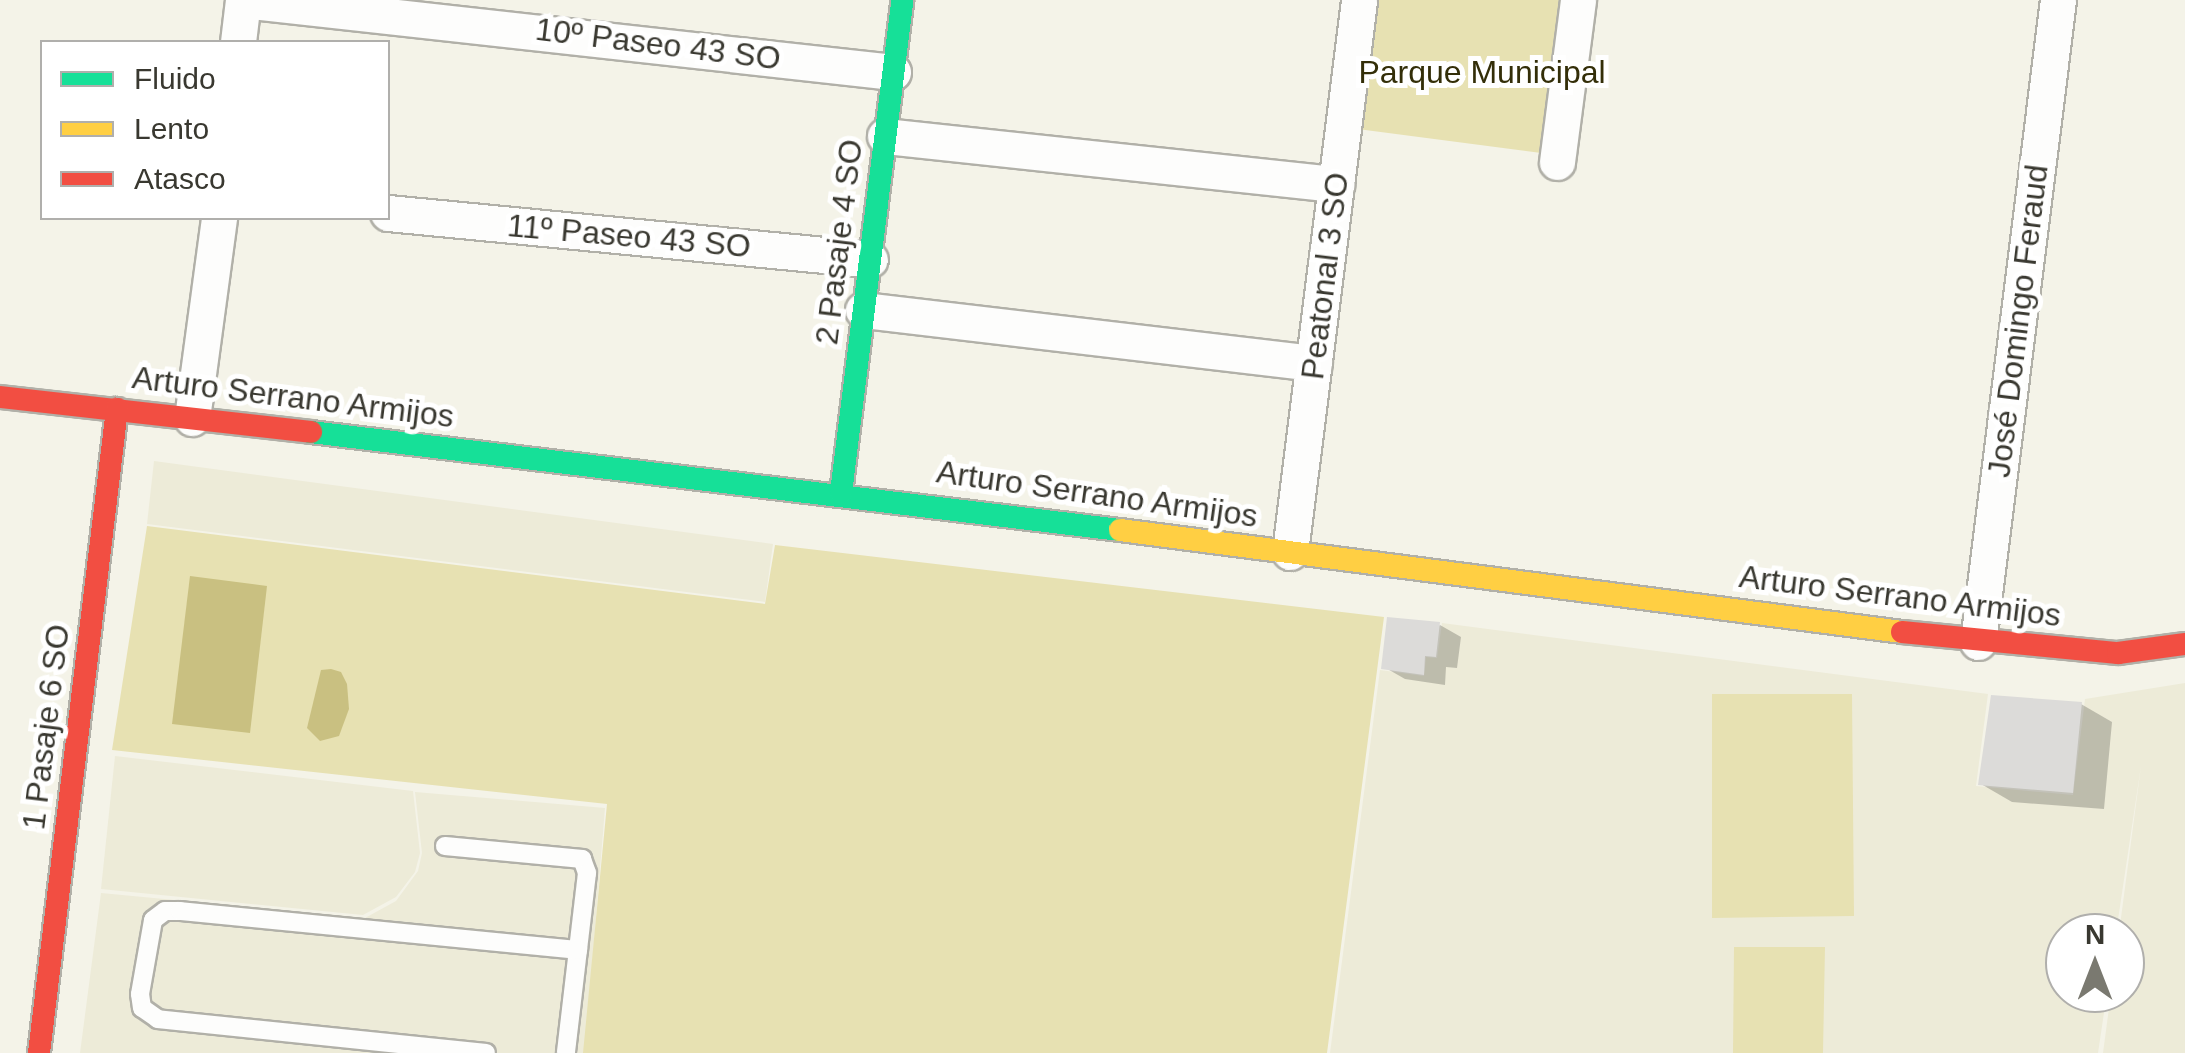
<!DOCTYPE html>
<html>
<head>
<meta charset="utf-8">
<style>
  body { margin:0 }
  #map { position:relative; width:2185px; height:1053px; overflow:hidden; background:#f4f3e8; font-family:Arial,sans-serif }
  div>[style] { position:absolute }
  .built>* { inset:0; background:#edebd8 }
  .green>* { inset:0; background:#e7e1b2 }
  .water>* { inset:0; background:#c9c081 }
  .shadow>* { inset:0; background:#0003 }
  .building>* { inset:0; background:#dcdbd9 }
  .roads { filter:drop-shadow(2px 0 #b1b0a8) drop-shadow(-2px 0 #b1b0a8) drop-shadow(0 2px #b1b0a8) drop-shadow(0 -2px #b1b0a8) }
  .lane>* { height:18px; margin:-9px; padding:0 9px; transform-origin:9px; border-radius:9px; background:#fdfdfc }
  .street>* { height:35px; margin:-17.5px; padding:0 17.5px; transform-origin:17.5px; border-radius:17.5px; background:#fdfdfc }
  .fast>* { height:22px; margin:-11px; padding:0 11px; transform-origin:11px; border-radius:11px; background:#16e098 }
  .slow>* { height:22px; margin:-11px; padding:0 11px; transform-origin:11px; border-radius:11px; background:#ffcf43 }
  .jam>* { height:22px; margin:-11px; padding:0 11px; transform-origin:11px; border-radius:11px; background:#f24e42 }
  span { translate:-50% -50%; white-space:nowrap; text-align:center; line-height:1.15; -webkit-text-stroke:10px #fff; paint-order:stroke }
  .street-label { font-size:32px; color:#393830 }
  .park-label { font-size:32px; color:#332e08 }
  .legend { position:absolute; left:40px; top:40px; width:350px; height:180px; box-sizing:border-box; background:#fff; border:2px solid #b0afac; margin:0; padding:12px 18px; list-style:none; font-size:30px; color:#393830 }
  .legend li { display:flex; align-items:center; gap:20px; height:50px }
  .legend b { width:50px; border:2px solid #b0afac }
  .north { position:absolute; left:2045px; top:913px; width:100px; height:100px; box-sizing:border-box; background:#fff; border:2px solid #b0afac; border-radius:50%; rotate:0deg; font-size:28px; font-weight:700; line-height:40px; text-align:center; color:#393830 }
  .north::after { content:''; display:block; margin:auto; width:35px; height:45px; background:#7a7970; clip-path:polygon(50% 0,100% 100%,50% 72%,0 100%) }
</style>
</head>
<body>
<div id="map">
  <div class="built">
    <i style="clip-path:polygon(154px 461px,773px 544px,765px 602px,147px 524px)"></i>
    <i style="clip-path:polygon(1442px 623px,1988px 694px,1976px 786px,2073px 795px,2085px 699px,2185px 683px,2185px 1053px,2103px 1053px,2111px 993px,2125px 993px,2125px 933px,2119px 933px,2141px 766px,2116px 933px,2065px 933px,2065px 993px,2107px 993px,2098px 1053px,1330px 1053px,1380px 670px,1424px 676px,1426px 657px,1437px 658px)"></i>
    <i style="clip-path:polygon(115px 756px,413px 791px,420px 853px,415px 872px,396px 897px,363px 915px,101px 889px)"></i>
    <i style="clip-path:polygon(415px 792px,605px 808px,585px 1053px,80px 1053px,101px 893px,365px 918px,396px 901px,418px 871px,422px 853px)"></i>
  </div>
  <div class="green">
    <i style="clip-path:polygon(1366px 0,1570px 0,1549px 154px,1350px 128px)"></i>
    <i style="clip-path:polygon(147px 526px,765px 604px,775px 545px,1384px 617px,1327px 1053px,583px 1053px,607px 804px,112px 750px)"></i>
    <i style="clip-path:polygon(1712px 694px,1852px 694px,1854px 916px,1712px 918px)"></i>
    <i style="clip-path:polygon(1734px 947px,1825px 947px,1823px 1053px,1733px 1053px)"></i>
  </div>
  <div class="water">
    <i style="clip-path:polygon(190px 576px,267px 586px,250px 733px,172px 724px)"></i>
    <i style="clip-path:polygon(331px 669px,341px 672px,347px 684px,349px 709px,339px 736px,320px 741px,307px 728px,321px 670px)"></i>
  </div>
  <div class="shadow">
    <i style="clip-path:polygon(1440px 625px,1461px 637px,1457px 668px,1446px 667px,1445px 685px,1405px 679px,1384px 667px)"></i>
    <i style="clip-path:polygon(2081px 704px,2112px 722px,2104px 809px,2012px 802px,1981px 784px)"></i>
  </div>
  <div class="building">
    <i style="clip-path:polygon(1387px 617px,1440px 622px,1436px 657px,1425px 656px,1424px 675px,1381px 669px)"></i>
    <i style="clip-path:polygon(1991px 695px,2082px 702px,2073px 793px,1978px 785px)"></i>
  </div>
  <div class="roads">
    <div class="lane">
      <i style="left:445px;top:846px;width:138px;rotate:5.4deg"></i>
      <i style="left:582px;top:859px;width:15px;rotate:70deg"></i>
      <i style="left:587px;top:873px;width:181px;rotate:96.7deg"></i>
      <i style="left:486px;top:1053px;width:330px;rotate:-174.1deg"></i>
      <i style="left:158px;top:1019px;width:19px;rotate:-145deg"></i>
      <i style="left:142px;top:1008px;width:14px;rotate:-98deg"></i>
      <i style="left:140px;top:994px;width:75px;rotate:-80deg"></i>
      <i style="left:153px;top:920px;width:15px;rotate:-37deg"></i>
      <i style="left:165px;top:911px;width:15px"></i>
      <i style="left:180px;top:911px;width:400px;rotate:5.6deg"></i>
    </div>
    <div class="street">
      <i style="left:243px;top:0;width:654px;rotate:6.32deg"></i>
      <i style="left:238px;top:42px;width:42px;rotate:-83.2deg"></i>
      <i style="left:885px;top:136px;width:454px;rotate:6.1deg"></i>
      <i style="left:1557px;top:162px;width:163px;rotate:-82.6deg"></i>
      <i style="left:388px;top:213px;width:484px;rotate:5.5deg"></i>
      <i style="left:863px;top:310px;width:454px;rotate:6.7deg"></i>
      <i style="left:192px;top:418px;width:202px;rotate:-82.3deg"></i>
      <i style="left:1290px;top:552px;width:556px;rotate:-82.87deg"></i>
      <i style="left:1978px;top:642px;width:647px;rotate:-82.9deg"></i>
    </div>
    <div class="fast">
      <i style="left:311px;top:432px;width:815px;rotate:6.91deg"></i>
      <i style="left:841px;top:493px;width:497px;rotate:-82.9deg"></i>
    </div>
    <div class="slow">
      <i style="left:1120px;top:530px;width:789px;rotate:7.43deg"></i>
    </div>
    <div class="jam">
      <i style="left:0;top:397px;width:313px;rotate:6.4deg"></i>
      <i style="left:1902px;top:632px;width:217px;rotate:5.6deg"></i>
      <i style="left:2118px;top:653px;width:68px;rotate:-7.7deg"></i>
      <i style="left:39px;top:1053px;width:649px;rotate:-83.09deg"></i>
    </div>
  </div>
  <div class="street-label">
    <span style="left:658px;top:44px;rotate:7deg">10º Paseo 43 SO</span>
    <span style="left:629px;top:236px;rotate:5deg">11º Paseo 43 SO</span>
    <span style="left:839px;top:242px;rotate:-83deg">2 Pasaje 4 SO</span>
    <span style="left:1325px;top:276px;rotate:-83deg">Peatonal 3 SO</span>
    <span style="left:2018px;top:321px;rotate:-83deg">José Domingo Feraud</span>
    <span style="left:293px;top:397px;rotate:7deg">Arturo Serrano Armijos</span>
    <span style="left:1097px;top:494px;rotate:8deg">Arturo Serrano Armijos</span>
    <span style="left:1900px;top:596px;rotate:7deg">Arturo Serrano Armijos</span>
    <span style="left:46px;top:727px;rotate:-83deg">1 Pasaje 6 SO</span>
  </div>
  <div class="park-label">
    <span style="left:1482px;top:72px">Parque Municipal</span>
  </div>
  <ul class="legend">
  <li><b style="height:12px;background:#16e098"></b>Fluido</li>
  <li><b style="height:12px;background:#ffcf43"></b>Lento</li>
  <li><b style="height:12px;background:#f24e42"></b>Atasco</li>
  </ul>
  <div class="north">N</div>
</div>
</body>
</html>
